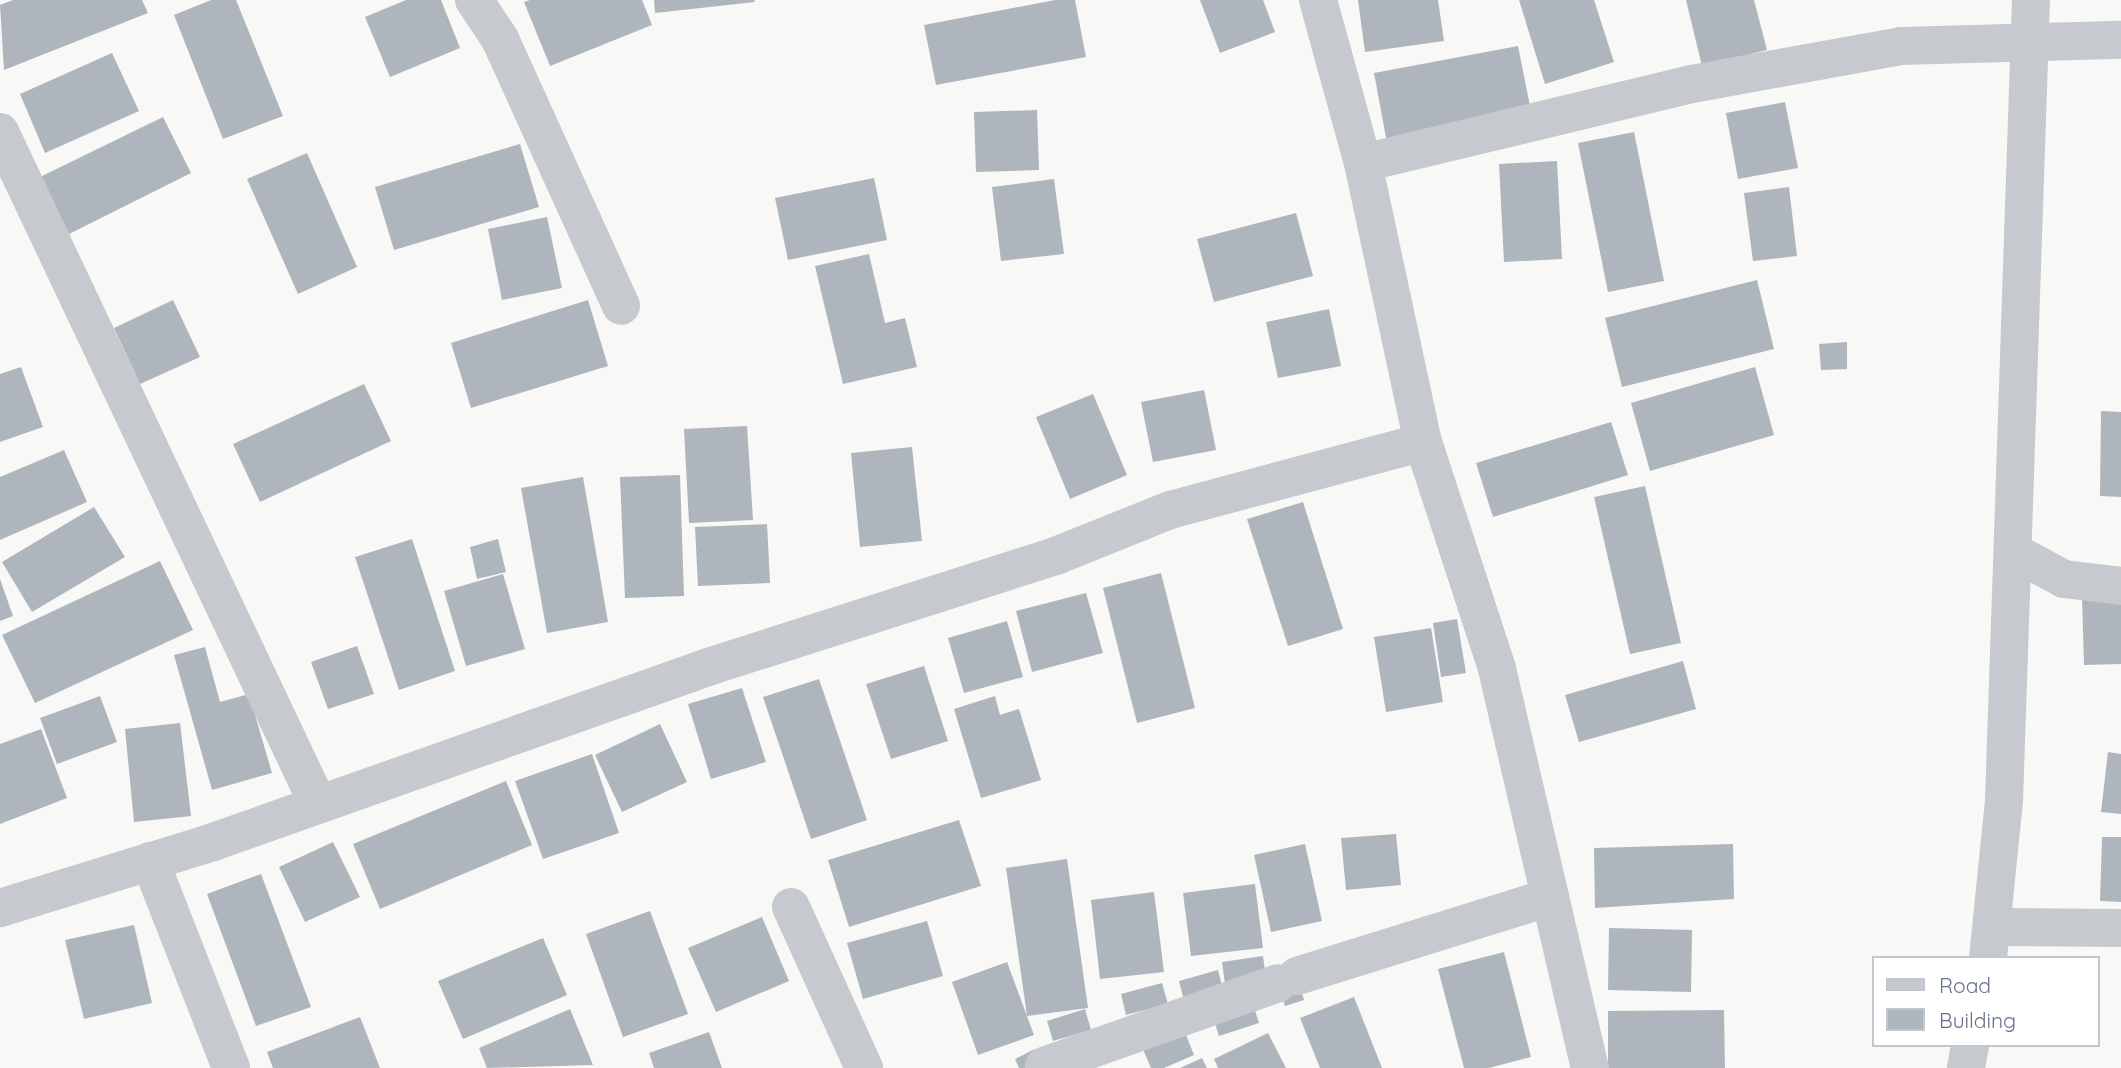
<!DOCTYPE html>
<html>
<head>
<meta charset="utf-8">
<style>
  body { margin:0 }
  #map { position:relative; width:2121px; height:1068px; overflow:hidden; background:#f8f9f6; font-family:Quicksand,sans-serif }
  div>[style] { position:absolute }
  .building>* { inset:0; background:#afb5bc }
  .minor>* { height:38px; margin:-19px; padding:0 19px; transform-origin:19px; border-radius:19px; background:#c6c9cd }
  span { translate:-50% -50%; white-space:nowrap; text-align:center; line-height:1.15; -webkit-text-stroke:7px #fff; paint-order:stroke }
  .legend { position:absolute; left:1872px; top:956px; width:228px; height:91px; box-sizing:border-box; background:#fff; border:2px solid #c2c7cf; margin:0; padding:9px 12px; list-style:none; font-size:21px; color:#677387 }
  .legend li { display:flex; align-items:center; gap:14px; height:35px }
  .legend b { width:35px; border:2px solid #c2c7cf }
</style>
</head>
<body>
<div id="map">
  <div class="building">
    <i style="clip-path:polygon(13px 0,142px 0,148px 13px,4px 70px,0 5px)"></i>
    <i style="clip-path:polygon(211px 0,236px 0,283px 116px,223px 139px,174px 15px)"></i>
    <i style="clip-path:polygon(406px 0,441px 0,460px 48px,390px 77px,365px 17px)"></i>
    <i style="clip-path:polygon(530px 0,642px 0,652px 25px,550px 66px,524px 2px)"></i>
    <i style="clip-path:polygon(654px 0,754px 0,755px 2px,655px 13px)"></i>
    <i style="clip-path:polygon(1055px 0,1075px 0,1086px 57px,936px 85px,924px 25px)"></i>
    <i style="clip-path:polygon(1200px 0,1263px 0,1275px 32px,1220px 53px)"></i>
    <i style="clip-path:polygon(1358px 0,1438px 0,1444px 41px,1365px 52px)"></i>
    <i style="clip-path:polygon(1519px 0,1594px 0,1614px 62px,1545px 84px)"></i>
    <i style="clip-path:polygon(1686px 0,1754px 0,1767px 50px,1702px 66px)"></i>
    <i style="clip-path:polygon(1518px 46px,1532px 116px,1387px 143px,1374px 73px)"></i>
    <i style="clip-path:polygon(112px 53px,139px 111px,45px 153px,20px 94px)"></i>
    <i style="clip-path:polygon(1785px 102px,1798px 168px,1738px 179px,1726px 113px)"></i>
    <i style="clip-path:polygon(1037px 110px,1039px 170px,976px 172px,974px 112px)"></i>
    <i style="clip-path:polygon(163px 117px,191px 173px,69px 234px,40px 177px)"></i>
    <i style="clip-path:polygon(1634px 132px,1664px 281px,1608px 292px,1578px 143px)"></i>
    <i style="clip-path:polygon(520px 144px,539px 207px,394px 250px,375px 187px)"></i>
    <i style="clip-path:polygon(307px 153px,357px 267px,298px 294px,247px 179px)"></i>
    <i style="clip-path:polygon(1557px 161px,1562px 259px,1504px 262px,1499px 164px)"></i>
    <i style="clip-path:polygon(874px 178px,887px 240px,788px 260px,775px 198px)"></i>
    <i style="clip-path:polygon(1054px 179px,1064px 254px,1001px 261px,992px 187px)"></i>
    <i style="clip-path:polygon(1789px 187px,1797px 256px,1753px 261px,1744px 193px)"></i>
    <i style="clip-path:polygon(1296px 213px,1313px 276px,1214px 302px,1197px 239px)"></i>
    <i style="clip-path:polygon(547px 217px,562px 288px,502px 300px,488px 229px)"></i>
    <i style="clip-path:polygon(869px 254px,885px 323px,905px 318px,917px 367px,843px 384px,815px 266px)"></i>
    <i style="clip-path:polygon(1757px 280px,1774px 349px,1622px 387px,1605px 318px)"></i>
    <i style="clip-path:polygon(173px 300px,200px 357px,140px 384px,114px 328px)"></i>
    <i style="clip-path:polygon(588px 300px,608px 366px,471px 408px,451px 343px)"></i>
    <i style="clip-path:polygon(1329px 309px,1341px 366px,1278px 378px,1266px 322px)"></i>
    <i style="clip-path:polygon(1847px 342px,1847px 369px,1821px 370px,1819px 344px)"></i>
    <i style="clip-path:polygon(21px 367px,43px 427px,0 442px,0 374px)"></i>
    <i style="clip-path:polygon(1755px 367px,1774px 435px,1650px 471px,1631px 403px)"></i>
    <i style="clip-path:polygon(364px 384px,391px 441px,260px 502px,233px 444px)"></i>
    <i style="clip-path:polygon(1204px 390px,1216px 450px,1153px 462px,1141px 402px)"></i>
    <i style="clip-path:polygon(1093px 394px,1127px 475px,1070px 499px,1036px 417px)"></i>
    <i style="clip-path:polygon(2101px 411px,2121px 412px,2121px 497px,2100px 496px)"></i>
    <i style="clip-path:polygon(1611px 422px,1628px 475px,1493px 517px,1476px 463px)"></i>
    <i style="clip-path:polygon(747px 426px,753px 520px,689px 523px,684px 429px)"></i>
    <i style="clip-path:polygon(912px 447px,922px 541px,860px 547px,851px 453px)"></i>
    <i style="clip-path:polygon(64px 450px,87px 502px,0 540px,0 477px)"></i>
    <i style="clip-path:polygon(680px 475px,684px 596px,625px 598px,620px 477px)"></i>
    <i style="clip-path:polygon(583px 477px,608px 622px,547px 633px,521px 488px)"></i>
    <i style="clip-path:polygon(1645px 486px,1681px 643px,1630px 654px,1594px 497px)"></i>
    <i style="clip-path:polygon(1303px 502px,1343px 629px,1288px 646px,1247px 519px)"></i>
    <i style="clip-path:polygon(94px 507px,125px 557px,32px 612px,2px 562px)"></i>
    <i style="clip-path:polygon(767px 524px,770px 583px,698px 586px,695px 527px)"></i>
    <i style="clip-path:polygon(412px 539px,455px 671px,399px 690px,355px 557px)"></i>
    <i style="clip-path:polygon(498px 539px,506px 572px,477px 579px,470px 547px)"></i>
    <i style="clip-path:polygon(160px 561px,193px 630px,35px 703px,2px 635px)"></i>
    <i style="clip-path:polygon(1161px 573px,1195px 708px,1137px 723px,1103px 588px)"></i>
    <i style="clip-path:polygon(503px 574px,525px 649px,466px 666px,444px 591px)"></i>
    <i style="clip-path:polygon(0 579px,13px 616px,0 621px)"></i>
    <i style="clip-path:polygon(1086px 593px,1103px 653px,1032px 672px,1016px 611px)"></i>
    <i style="clip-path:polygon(2121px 595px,2121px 664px,2084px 665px,2082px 597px)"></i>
    <i style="clip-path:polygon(1457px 619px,1466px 673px,1441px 677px,1433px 623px)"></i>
    <i style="clip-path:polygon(1007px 621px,1023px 677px,964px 693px,948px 638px)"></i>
    <i style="clip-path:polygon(1431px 628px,1443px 702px,1386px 712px,1374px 637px)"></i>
    <i style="clip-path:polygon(357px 646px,374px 694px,328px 709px,311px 662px)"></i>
    <i style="clip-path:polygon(205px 647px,220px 702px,249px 694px,272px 773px,212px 790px,174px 655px)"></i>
    <i style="clip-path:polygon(1683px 661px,1696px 709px,1579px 742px,1565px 695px)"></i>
    <i style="clip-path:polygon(924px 666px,948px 741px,891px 759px,866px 684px)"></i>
    <i style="clip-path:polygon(819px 679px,867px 820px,811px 839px,763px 697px)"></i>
    <i style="clip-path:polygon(742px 688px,766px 762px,711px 779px,688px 704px)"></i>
    <i style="clip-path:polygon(100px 696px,117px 742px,57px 764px,40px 718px)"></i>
    <i style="clip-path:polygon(995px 696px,1000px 715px,1019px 709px,1041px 780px,981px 798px,954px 709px)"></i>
    <i style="clip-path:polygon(180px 723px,191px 816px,134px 822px,125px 729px)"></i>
    <i style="clip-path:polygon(660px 724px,687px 782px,622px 812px,595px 755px)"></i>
    <i style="clip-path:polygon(41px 729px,67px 798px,0 824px,0 744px)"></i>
    <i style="clip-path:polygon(2108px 752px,2121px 754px,2121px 814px,2101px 812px)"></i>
    <i style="clip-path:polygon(592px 754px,619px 833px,543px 859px,515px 781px)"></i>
    <i style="clip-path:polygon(506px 781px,532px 845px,380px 909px,353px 844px)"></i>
    <i style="clip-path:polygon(959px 820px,981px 886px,849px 927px,828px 860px)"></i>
    <i style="clip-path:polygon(1396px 834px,1401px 885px,1346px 890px,1341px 838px)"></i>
    <i style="clip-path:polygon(2102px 837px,2121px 837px,2121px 902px,2100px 901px)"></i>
    <i style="clip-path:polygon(333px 842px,360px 897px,305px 922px,279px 867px)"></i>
    <i style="clip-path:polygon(1305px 844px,1322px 921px,1271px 932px,1254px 855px)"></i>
    <i style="clip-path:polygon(1733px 844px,1734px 899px,1595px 908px,1594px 848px)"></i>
    <i style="clip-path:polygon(1067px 859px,1088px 1008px,1027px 1016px,1006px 868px)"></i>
    <i style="clip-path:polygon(261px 874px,311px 1007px,256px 1026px,207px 894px)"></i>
    <i style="clip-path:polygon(1255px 884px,1263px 948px,1191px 956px,1183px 893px)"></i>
    <i style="clip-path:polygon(1154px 892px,1164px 972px,1100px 979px,1091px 900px)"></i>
    <i style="clip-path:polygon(650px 911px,688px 1014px,623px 1037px,586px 934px)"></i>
    <i style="clip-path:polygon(762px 917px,789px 981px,716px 1012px,688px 948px)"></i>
    <i style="clip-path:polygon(927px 921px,943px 976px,863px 999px,847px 943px)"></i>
    <i style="clip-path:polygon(134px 925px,152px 1003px,84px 1019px,65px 940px)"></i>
    <i style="clip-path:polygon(1609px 928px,1692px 930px,1691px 992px,1608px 990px)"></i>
    <i style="clip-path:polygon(543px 938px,567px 995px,463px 1039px,438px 981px)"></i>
    <i style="clip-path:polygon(1504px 952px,1531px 1057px,1489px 1068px,1464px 1068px,1438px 969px)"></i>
    <i style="clip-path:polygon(1263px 956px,1266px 978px,1225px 984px,1222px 962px)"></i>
    <i style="clip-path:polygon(1007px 962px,1034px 1035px,978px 1055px,952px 982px)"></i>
    <i style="clip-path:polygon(1293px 962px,1304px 1000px,1285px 1006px,1273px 968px)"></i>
    <i style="clip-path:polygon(1218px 970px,1223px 989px,1184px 1000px,1179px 981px)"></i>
    <i style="clip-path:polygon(1162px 983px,1168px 1004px,1126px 1015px,1121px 994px)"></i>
    <i style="clip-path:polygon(1354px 997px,1382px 1068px,1320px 1068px,1300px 1018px)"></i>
    <i style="clip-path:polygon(1252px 1001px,1259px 1023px,1219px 1036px,1212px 1014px)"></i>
    <i style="clip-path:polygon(570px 1009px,593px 1065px,487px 1068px,479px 1048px)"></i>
    <i style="clip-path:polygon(1085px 1009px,1091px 1030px,1053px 1041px,1047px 1021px)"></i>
    <i style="clip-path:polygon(1724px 1010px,1725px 1068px,1608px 1068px,1608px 1011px)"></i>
    <i style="clip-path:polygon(360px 1017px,380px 1068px,273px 1068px,267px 1052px)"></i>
    <i style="clip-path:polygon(1180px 1020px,1194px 1055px,1164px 1068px,1151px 1068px,1138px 1038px)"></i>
    <i style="clip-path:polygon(709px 1032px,722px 1068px,654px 1068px,649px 1053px)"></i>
    <i style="clip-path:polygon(1268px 1033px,1286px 1068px,1218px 1068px,1214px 1059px)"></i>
    <i style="clip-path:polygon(1035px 1049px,1045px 1068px,1019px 1068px,1015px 1059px)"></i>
    <i style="clip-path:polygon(1202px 1058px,1207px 1068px,1180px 1068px)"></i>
  </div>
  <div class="minor">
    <i style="left:474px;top:0;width:47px;rotate:56.3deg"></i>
    <i style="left:500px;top:39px;width:293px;rotate:65.6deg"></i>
    <i style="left:1318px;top:0;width:169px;rotate:74.6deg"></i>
    <i style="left:1363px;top:163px;width:285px;rotate:77.9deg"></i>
    <i style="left:1423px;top:442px;width:239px;rotate:71.9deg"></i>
    <i style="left:1497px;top:669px;width:410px;rotate:76.9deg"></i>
    <i style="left:0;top:132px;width:743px;rotate:64.68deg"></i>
    <i style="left:1363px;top:163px;width:338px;rotate:-13.5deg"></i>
    <i style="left:1692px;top:84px;width:212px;rotate:-10.3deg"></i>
    <i style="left:1901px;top:46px;width:220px;rotate:-1.6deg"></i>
    <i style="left:2014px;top:552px;width:57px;rotate:28.4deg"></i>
    <i style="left:2064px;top:579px;width:57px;rotate:7deg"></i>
    <i style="left:150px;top:861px;width:222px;rotate:68.6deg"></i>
    <i style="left:791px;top:907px;width:177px;rotate:65.6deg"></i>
    <i style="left:0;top:908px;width:223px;rotate:-17.2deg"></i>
    <i style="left:213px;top:842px;width:528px;rotate:-19.46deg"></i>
    <i style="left:711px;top:666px;width:364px;rotate:-17.7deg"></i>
    <i style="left:1058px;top:555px;width:121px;rotate:-21.9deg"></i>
    <i style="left:1170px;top:510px;width:262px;rotate:-15deg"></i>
    <i style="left:1994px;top:927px;width:127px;rotate:0.5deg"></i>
    <i style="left:1988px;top:958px;width:158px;rotate:-84.2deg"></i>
    <i style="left:2004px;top:801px;width:801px;rotate:-88.07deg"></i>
    <i style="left:1297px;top:976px;width:265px;rotate:-17.3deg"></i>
    <i style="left:1044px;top:1066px;width:248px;rotate:-19.5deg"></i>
    <i style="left:1966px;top:1068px;width:23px;rotate:-80deg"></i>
  </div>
  <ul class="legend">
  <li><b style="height:9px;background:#c6c9cd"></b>Road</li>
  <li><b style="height:19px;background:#afb5bc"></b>Building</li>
  </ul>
</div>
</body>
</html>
